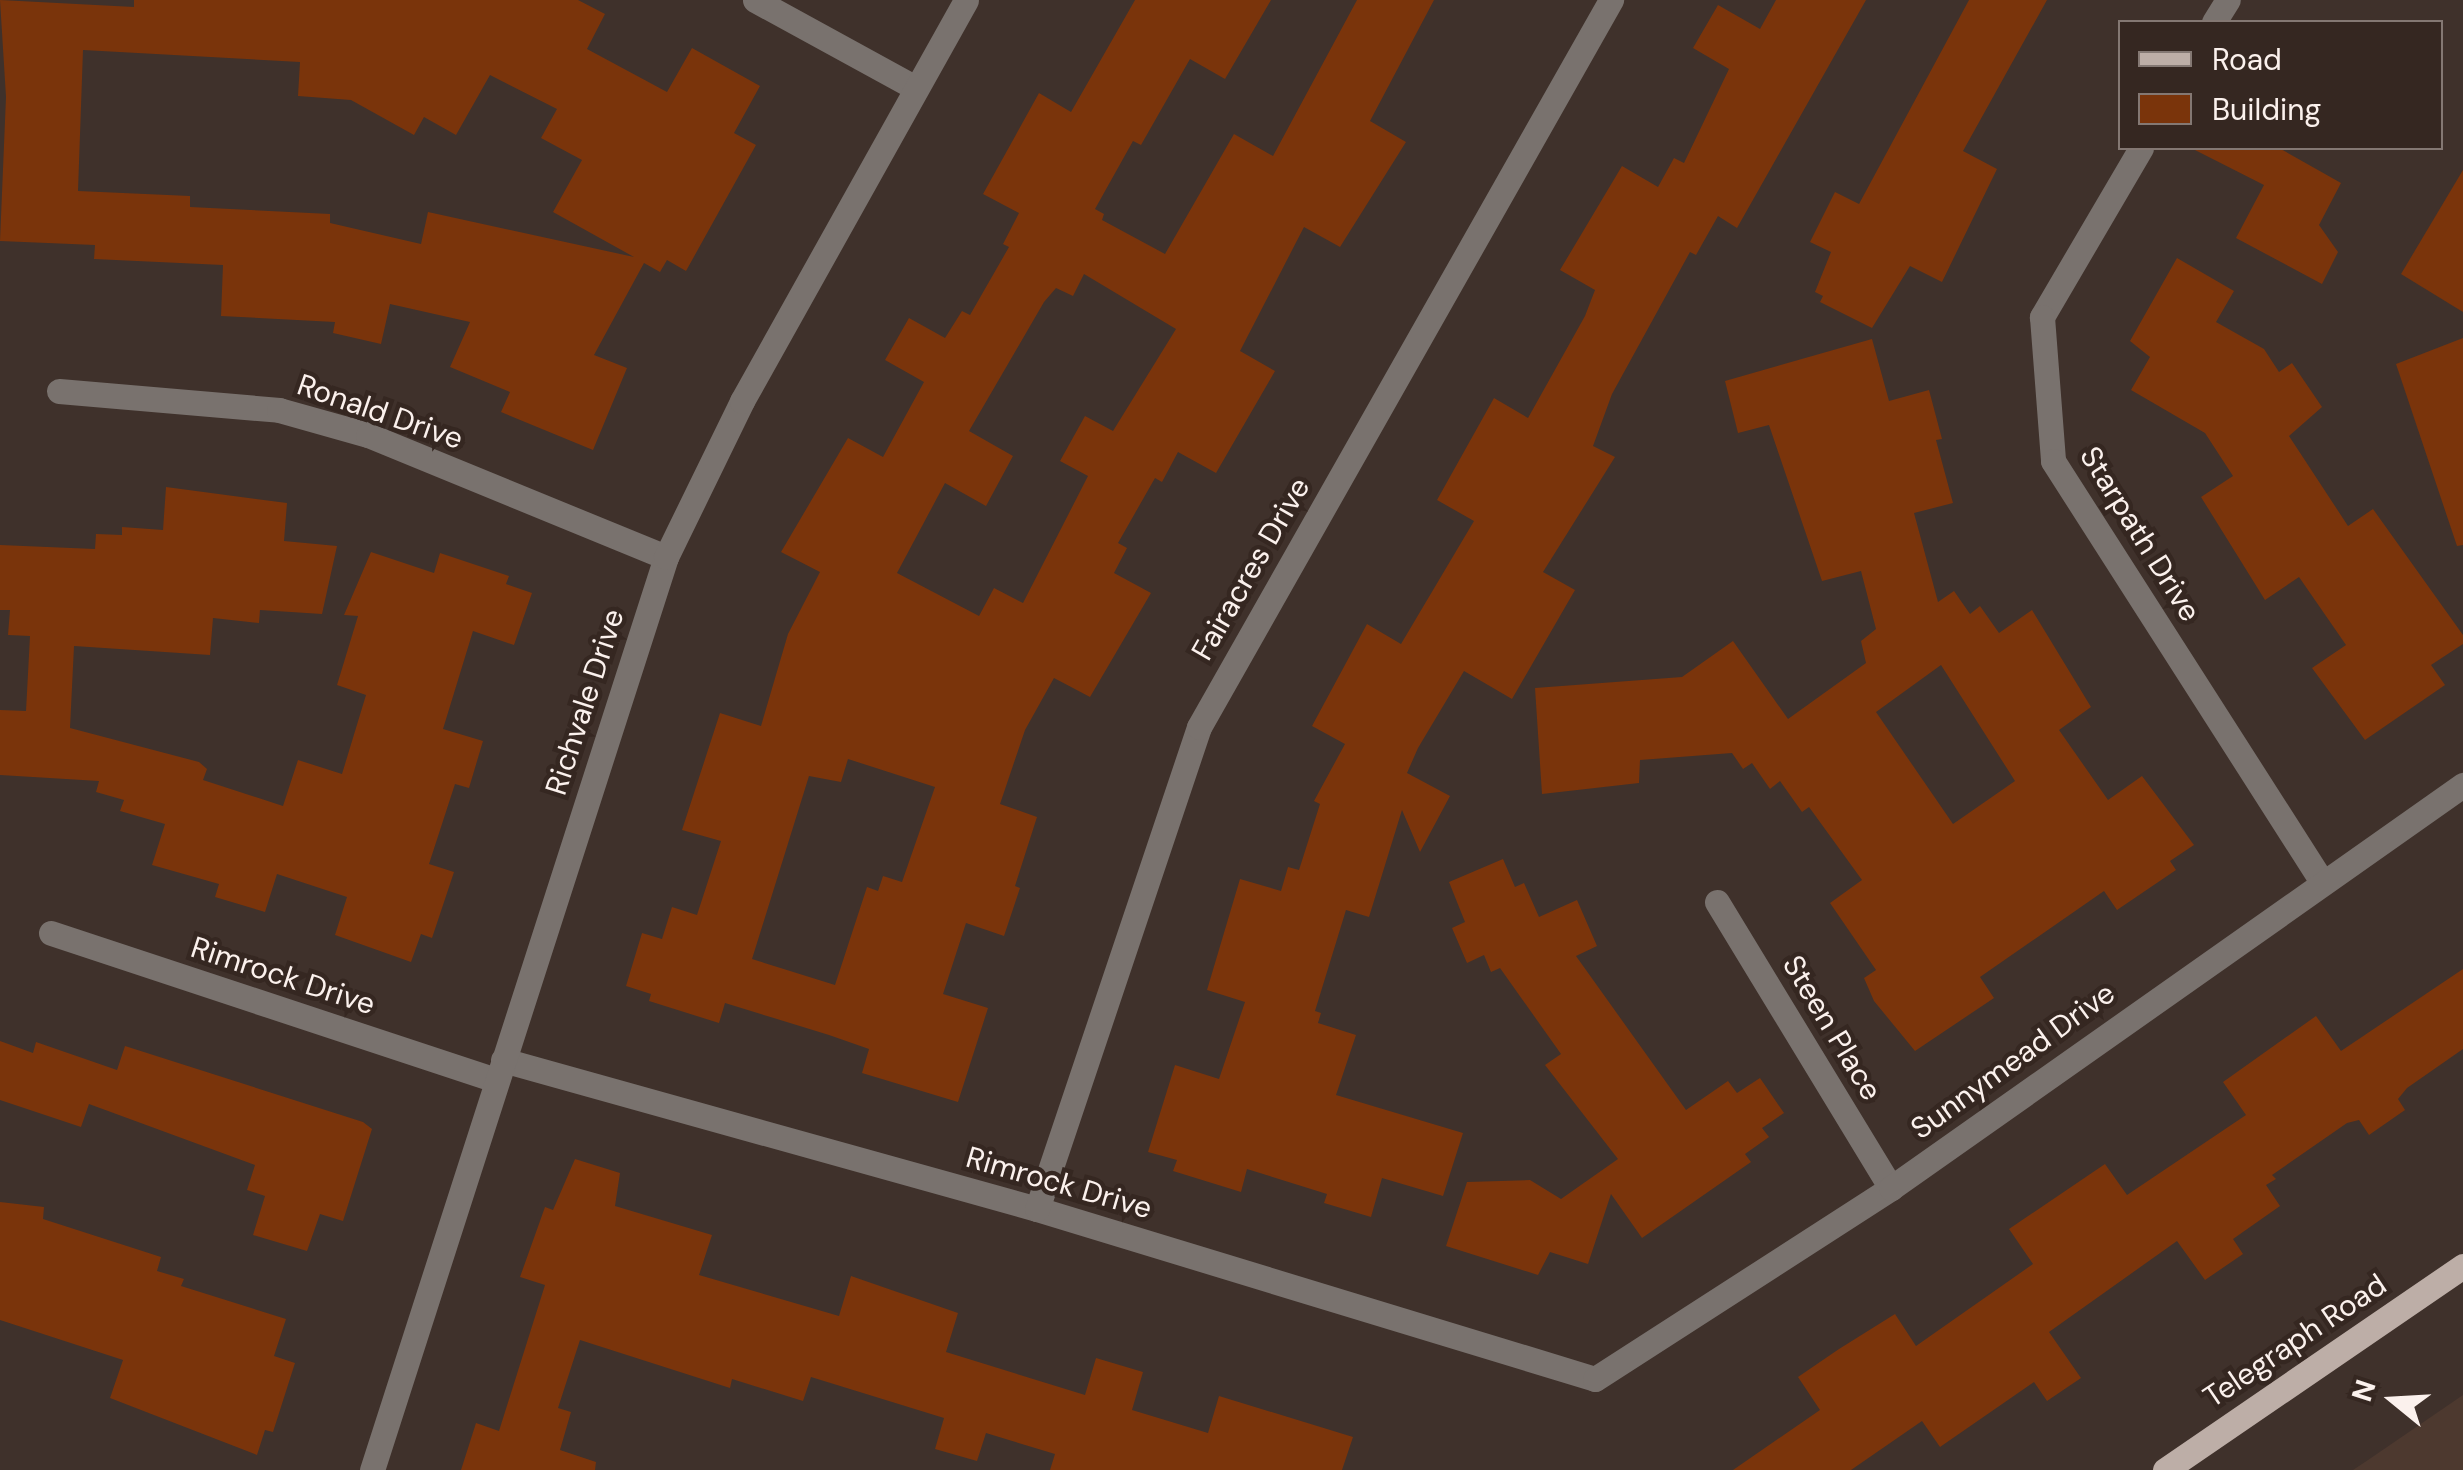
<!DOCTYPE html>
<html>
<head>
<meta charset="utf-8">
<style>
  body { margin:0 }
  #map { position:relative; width:2463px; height:1470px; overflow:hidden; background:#3f312b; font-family:"DM Sans",sans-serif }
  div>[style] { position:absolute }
  .built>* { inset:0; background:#4d392f }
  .building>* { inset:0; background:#7a340b }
  .minor>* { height:25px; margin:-12.5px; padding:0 12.5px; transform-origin:12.5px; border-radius:12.5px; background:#79726e }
  .primary>* { height:25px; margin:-12.5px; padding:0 12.5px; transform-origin:12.5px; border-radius:12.5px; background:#bdaea7 }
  span { translate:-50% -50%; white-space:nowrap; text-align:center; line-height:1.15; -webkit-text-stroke:9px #352721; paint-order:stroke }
  .street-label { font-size:30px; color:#fbf1ed }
  .legend { position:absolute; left:2118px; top:20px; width:325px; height:130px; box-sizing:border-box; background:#352721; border:2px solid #847873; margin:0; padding:12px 18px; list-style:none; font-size:30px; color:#fbf1ed }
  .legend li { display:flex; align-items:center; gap:20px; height:50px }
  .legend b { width:50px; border:2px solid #847873 }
  .north { position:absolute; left:2343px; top:1350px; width:100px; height:100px; -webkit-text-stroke:8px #352721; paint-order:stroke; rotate:288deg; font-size:28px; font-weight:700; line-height:40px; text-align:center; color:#fbf1ed }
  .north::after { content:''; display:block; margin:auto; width:35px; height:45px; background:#fbf1ed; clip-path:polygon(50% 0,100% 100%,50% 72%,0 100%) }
</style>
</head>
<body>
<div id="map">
  <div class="built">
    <i style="clip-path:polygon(2463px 1395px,2463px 1470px,2353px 1470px,2368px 1460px)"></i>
  </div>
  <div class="building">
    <i style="clip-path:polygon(evenodd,0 0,134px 7px,134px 0,578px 0,605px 14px,587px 49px,667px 92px,692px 48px,760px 86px,734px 133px,756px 145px,686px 271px,667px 260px,660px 272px,644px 263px,594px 355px,627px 368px,593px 450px,501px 412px,510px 392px,450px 367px,470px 322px,390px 304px,381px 344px,333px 333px,335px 322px,221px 316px,223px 265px,94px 259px,95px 245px,0 241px,6px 97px,0 0,83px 50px,300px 62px,298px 96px,351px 100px,414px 135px,424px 117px,456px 135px,490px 75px,557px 109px,541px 138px,582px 160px,553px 212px,634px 257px,428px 212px,421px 244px,330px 223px,330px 214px,190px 207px,190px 196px,78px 191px,83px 50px)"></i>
    <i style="clip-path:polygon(evenodd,1135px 0,1271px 0,1225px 79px,1190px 59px,1141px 145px,1133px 141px,1095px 209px,1104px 214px,1102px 220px,1165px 254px,1234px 134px,1273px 156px,1357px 0,1434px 0,1370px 121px,1406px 142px,1340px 247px,1304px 227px,1240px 351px,1275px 371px,1216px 473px,1178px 452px,1162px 482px,1155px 478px,1118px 543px,1127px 548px,1114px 573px,1151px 593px,1090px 697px,1054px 678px,1025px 730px,1000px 804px,1037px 817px,1015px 886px,1020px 888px,1004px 936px,966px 923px,943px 994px,988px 1008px,958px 1102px,862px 1073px,869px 1049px,829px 1035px,725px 1003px,719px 1023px,649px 1001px,651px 994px,626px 986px,642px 933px,662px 939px,672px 907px,697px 915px,721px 841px,682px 830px,720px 713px,761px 726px,788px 634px,820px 572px,781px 552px,848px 438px,883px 457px,924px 382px,885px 360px,909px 318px,945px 338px,962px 311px,970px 315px,1009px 247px,1003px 244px,1019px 213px,983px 194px,1039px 93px,1071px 112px,1135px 0,1084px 274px,1176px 329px,1113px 431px,1085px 416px,1060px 461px,1088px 476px,1023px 603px,994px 588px,979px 616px,897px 573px,945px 483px,986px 506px,1013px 456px,969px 431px,1044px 302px,1056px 288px,1073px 296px,1084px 274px,1135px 0,848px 759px,935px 787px,902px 882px,883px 876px,878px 891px,867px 887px,835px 985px,752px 959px,809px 776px,841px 782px,848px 759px)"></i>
    <i style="clip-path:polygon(1776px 0,1866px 0,1737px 228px,1718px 216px,1696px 255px,1690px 252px,1612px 394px,1593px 446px,1615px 457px,1543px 572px,1575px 590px,1512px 699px,1464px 671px,1418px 748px,1407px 773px,1450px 796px,1420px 852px,1402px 810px,1369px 917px,1346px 910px,1315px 1011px,1321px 1013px,1318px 1023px,1356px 1035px,1336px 1095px,1463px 1133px,1443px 1196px,1382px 1178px,1371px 1217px,1324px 1203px,1327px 1194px,1247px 1169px,1241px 1192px,1173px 1171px,1177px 1160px,1148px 1152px,1175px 1065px,1219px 1079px,1245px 1002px,1207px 990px,1240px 879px,1281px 891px,1288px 867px,1299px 870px,1320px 804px,1314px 801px,1345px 744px,1312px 726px,1367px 624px,1401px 644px,1474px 521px,1437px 500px,1494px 398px,1528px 418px,1585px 316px,1595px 290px,1560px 270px,1622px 166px,1658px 187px,1674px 158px,1684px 163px,1729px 69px,1693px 48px,1718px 5px,1760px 29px)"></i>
    <i style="clip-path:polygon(1969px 0,2047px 0,1963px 151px,1997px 169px,1942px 282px,1910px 266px,1872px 328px,1820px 302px,1823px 296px,1815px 292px,1831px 252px,1810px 242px,1835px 192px,1859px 204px)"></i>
    <i style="clip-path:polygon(2191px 148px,2279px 148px,2341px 183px,2319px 225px,2338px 252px,2322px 284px,2236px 238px,2264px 185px)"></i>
    <i style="clip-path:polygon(2463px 170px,2463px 312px,2401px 274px)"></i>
    <i style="clip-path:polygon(2177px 258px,2234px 291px,2216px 322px,2264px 349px,2279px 372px,2292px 363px,2322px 407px,2289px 436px,2348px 526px,2373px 509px,2463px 635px,2463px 644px,2431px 665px,2445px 685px,2365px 740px,2312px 668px,2346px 645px,2299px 577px,2265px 600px,2201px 497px,2233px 476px,2205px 433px,2131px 390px,2150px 357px,2130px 341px)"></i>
    <i style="clip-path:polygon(2463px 338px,2463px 545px,2457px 546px,2396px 364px)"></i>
    <i style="clip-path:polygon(evenodd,1872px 339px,1889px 401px,1929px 390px,1942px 439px,1936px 440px,1953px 503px,1914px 513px,1938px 602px,1954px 591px,1970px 614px,1980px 606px,1999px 633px,2032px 610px,2091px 707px,2059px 730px,2108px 800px,2142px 776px,2194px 845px,2170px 861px,2176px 870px,2117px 910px,2104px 891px,1980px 977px,1994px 998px,1915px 1051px,1874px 1001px,1864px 978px,1876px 970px,1830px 903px,1862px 880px,1809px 807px,1802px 812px,1780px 781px,1770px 789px,1752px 763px,1743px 769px,1732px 753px,1640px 760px,1639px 783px,1542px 794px,1535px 688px,1682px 677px,1733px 641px,1788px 719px,1866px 663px,1861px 641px,1876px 629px,1861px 571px,1822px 581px,1769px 425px,1738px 433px,1725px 381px,1872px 339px,1941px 665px,2015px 781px,1953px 824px,1876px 712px,1941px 665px)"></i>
    <i style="clip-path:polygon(166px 487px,287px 503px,284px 541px,337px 546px,322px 614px,260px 610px,259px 623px,213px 618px,210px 655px,74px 646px,70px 728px,199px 762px,207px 769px,203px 780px,283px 806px,298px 760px,342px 774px,366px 695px,337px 685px,358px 616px,344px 615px,371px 552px,434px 573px,440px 553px,509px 576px,506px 584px,532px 593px,514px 645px,473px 631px,443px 729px,483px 741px,469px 788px,455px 784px,429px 864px,454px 872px,432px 938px,421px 934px,411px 962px,335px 935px,347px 897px,277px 874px,265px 912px,215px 897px,219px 884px,152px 865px,165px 824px,120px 811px,124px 800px,96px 792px,99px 781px,0 775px,0 710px,26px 711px,30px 636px,8px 635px,10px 610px,0 610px,0 545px,95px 549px,96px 534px,122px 535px,122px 527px,163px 530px)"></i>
    <i style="clip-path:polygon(1503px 859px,1515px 887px,1524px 883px,1539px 917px,1577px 900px,1597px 946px,1576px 956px,1686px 1110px,1728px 1081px,1737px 1093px,1760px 1078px,1784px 1113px,1762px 1128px,1769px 1137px,1745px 1154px,1751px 1162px,1642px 1238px,1611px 1194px,1588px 1264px,1550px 1252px,1538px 1275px,1446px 1246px,1467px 1182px,1530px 1180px,1561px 1199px,1618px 1159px,1545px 1065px,1561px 1054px,1500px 968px,1491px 972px,1484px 955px,1467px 963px,1452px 928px,1465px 922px,1449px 882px)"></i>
    <i style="clip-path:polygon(2463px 969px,2463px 1049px,2407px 1088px,2398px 1099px,2405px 1110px,2369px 1135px,2359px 1120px,2347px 1123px,2272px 1175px,2276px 1179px,2266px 1185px,2280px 1206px,2233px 1239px,2243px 1254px,2205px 1280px,2177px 1241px,2049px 1332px,2081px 1378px,2047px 1401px,2034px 1382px,1940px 1447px,1922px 1421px,1851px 1470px,1733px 1470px,1820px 1410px,1798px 1377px,1839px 1349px,1895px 1314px,1916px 1346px,2033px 1264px,2009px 1229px,2105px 1164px,2127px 1195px,2246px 1115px,2223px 1082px,2316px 1016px,2341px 1051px)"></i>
    <i style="clip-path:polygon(0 1041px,33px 1053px,36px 1042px,117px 1070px,125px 1046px,363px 1122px,372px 1129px,343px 1221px,320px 1214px,307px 1251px,253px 1235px,265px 1196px,247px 1190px,255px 1165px,89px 1104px,81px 1127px,0 1100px)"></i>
    <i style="clip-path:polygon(575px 1159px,620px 1173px,615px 1206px,712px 1235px,699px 1275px,839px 1316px,851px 1276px,958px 1313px,946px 1352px,1085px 1395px,1096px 1358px,1143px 1372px,1132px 1410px,1208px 1433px,1219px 1396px,1353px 1437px,1342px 1470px,1050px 1470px,1055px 1454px,986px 1433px,977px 1461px,935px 1449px,944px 1418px,811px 1377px,803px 1401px,732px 1379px,730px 1388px,580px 1340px,558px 1408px,571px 1412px,560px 1450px,596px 1462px,595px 1470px,461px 1470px,476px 1423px,499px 1431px,545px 1285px,520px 1277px,545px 1207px,553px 1210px)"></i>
    <i style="clip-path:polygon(0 1202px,44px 1207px,43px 1219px,161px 1257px,157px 1271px,184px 1279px,181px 1286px,286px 1319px,274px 1356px,295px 1363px,273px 1432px,265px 1430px,257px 1455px,110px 1398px,123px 1360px,0 1320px)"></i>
  </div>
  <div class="minor">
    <i style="left:755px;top:0;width:183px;rotate:28.7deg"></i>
    <i style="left:2214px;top:22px;width:26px;rotate:-58deg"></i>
    <i style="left:2141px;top:148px;width:196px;rotate:120.4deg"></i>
    <i style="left:2042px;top:317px;width:144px;rotate:85.6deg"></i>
    <i style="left:2053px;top:461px;width:497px;rotate:57.4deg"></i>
    <i style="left:59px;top:391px;width:221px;rotate:4.9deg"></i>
    <i style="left:279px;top:410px;width:92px;rotate:15.7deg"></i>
    <i style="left:368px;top:435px;width:322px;rotate:22.3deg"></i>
    <i style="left:1717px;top:902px;width:335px;rotate:58.7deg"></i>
    <i style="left:51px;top:933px;width:468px;rotate:18.3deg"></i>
    <i style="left:503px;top:1060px;width:554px;rotate:15.59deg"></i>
    <i style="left:1037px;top:1209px;width:583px;rotate:16.94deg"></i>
    <i style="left:1595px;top:1379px;width:352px;rotate:-32.8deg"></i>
    <i style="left:1891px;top:1188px;width:700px;rotate:-35.17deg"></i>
    <i style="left:1037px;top:1209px;width:508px;rotate:-71.42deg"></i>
    <i style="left:1199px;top:727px;width:836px;rotate:-60.46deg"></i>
    <i style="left:372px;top:1470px;width:959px;rotate:-72.15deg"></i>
    <i style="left:666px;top:557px;width:174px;rotate:-64deg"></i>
    <i style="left:742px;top:401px;width:459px;rotate:-60.8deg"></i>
  </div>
  <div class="primary">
    <i style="left:2165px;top:1470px;width:361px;rotate:-34.4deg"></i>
  </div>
  <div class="street-label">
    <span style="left:380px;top:412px;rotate:19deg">Ronald Drive</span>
    <span style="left:2140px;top:534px;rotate:58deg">Starpath Drive</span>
    <span style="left:1251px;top:569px;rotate:-60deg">Fairacres Drive</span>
    <span style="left:585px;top:702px;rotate:-72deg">Richvale Drive</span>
    <span style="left:283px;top:976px;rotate:18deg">Rimrock Drive</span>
    <span style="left:1832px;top:1028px;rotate:59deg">Steen Place</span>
    <span style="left:2013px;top:1061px;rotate:-36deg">Sunnymead Drive</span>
    <span style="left:1059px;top:1183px;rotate:16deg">Rimrock Drive</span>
    <span style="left:2295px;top:1341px;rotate:-34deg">Telegraph Road</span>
  </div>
  <ul class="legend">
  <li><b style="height:12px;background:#bdaea7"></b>Road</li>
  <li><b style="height:28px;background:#7a340b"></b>Building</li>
  </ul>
  <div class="north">N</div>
</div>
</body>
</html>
